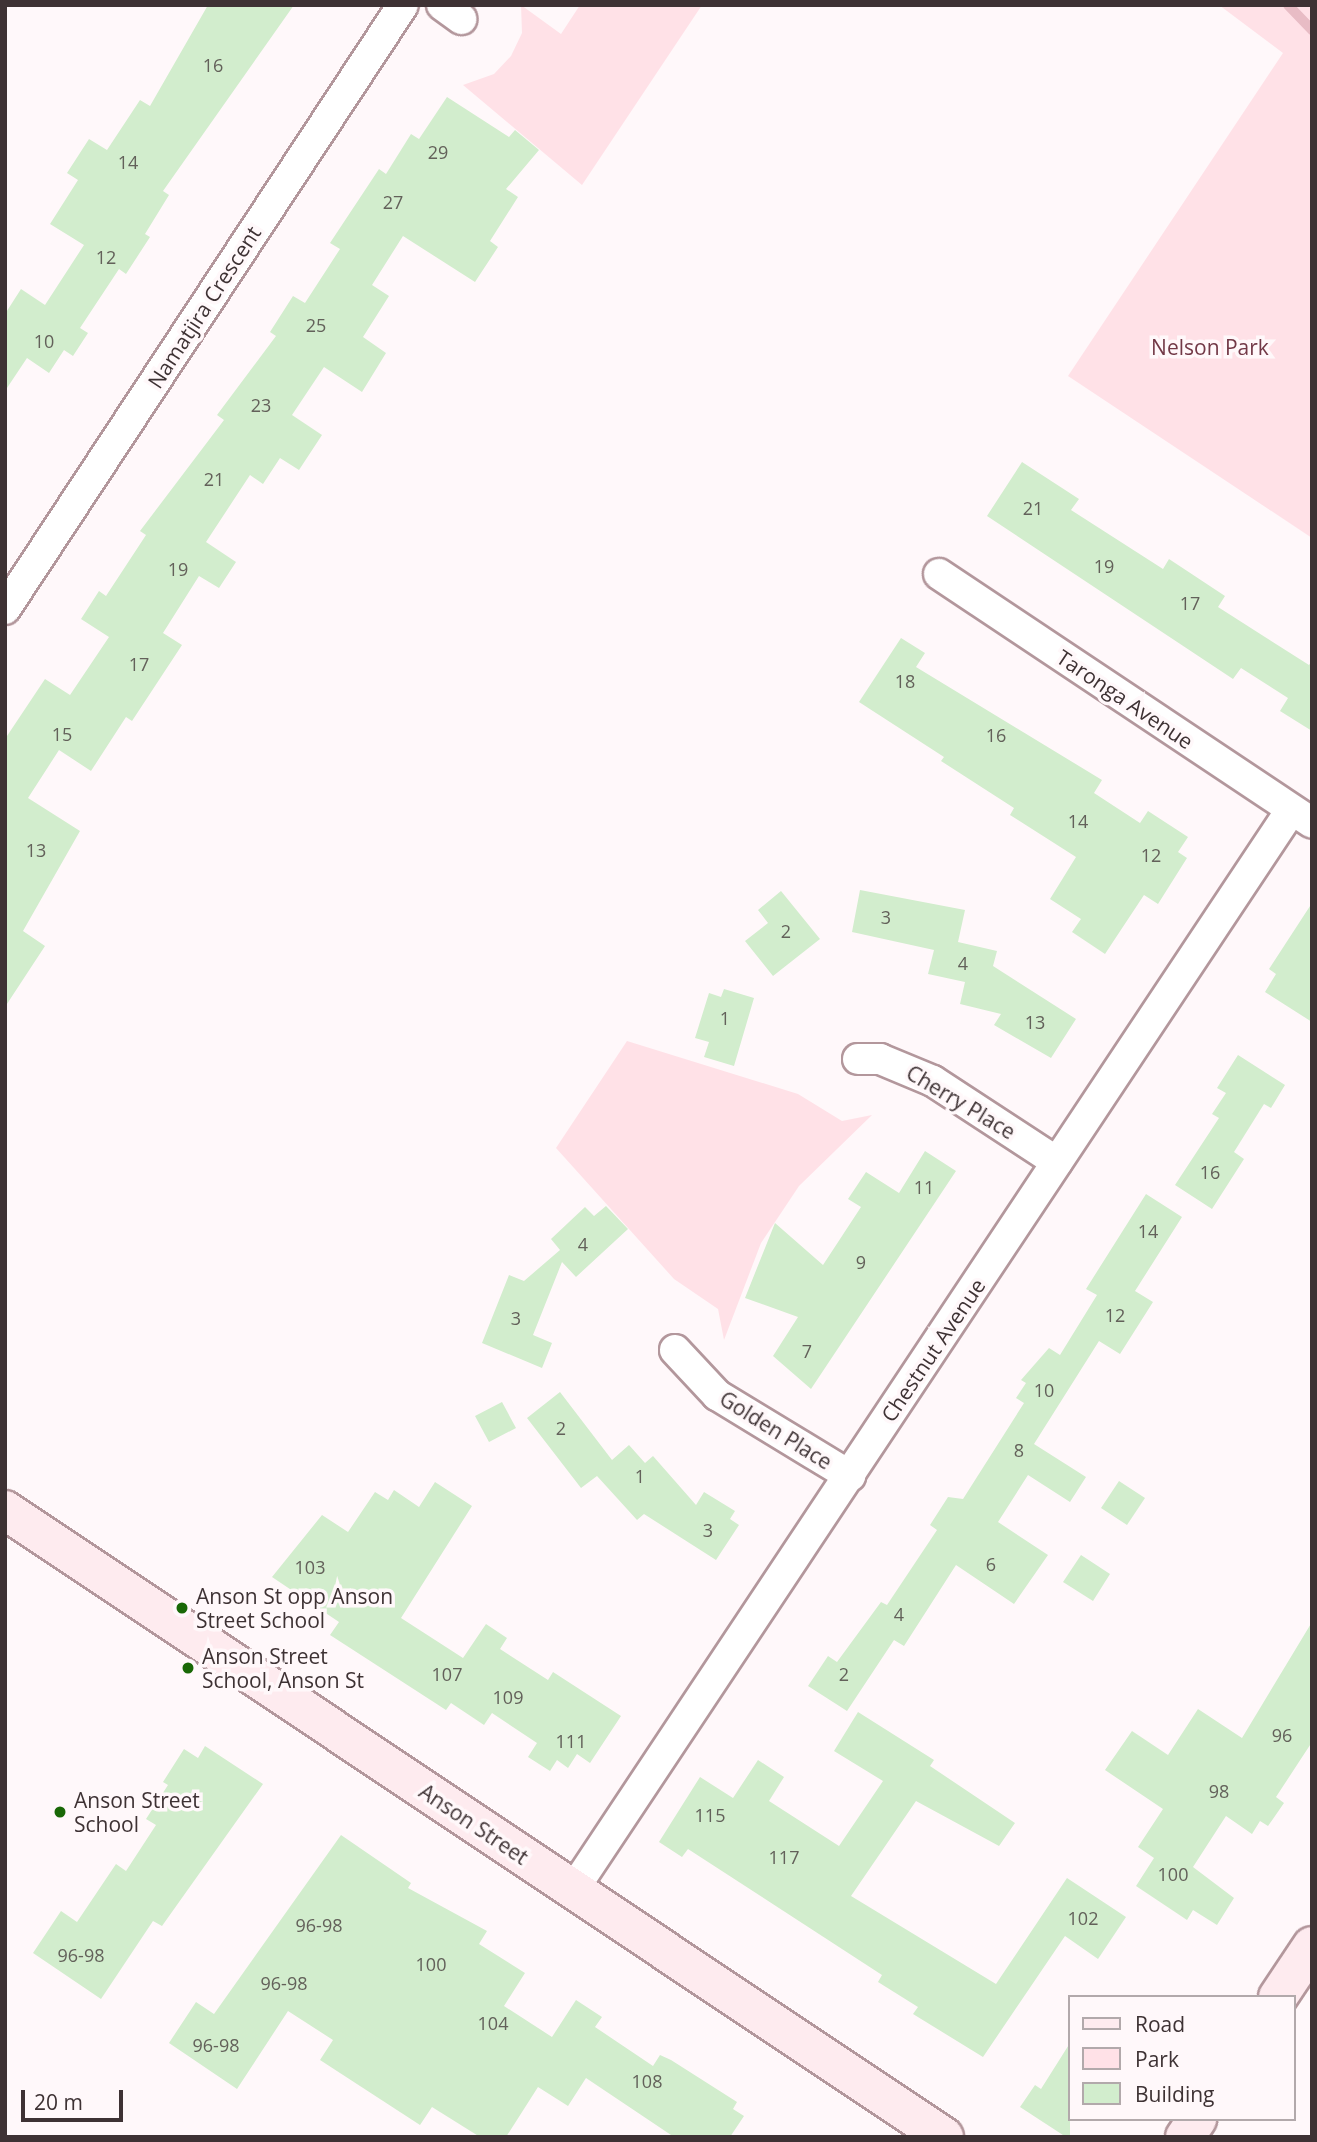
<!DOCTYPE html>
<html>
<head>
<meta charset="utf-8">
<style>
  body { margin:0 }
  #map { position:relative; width:1317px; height:2142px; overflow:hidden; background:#fff8fa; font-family:"Open Sans",sans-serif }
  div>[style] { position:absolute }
  .green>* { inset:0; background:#ffe1e7 }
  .stream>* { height:10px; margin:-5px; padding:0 5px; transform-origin:5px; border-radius:5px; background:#e8bcc5 }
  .building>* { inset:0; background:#d2edcd }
  .roads { filter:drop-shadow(2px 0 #b3979c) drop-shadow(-2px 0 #b3979c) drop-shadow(0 2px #b3979c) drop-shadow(0 -2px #b3979c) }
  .street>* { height:30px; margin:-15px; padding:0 15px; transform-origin:15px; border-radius:15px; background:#fff }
  .secondary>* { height:38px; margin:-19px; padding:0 19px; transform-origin:19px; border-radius:19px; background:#feebef }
  .dots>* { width:19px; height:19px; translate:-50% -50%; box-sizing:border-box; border:4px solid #fff8fa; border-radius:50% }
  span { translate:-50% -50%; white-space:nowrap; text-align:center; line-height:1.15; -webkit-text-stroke:7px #fff8fa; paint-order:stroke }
  .number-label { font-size:18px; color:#63615a }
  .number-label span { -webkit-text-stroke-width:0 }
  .street-label { font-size:21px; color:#3e3234 }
  .park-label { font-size:21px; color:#723947 }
  .poi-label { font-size:21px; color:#3e3234 }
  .left { translate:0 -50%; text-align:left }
  .frame { position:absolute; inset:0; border:7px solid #3e3234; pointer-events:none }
  .legend { position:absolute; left:1068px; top:1995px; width:228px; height:126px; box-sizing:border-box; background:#fff8fa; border:2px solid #b2a9ab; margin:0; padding:9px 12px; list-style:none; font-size:21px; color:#3e3234 }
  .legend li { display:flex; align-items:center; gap:14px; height:35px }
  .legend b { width:35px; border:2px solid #b2a9ab }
  .scale { position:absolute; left:21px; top:2090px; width:102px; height:32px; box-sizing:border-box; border:4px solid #3e3234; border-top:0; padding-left:9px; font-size:21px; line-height:24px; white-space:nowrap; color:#3e3234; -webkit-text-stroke:5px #fff8fa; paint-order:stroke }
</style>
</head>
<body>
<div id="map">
  <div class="green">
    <i style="clip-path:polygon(521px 5px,561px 34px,580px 5px,702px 5px,582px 185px,463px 85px,494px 74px,511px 56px,522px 33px)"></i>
    <i style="clip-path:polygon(1219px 5px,1312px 5px,1312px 538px,1068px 376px,1283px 53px)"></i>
    <i style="clip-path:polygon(627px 1041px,798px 1094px,842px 1121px,872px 1115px,799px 1186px,761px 1243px,724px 1340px,718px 1309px,674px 1279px,556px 1148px)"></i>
  </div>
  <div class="stream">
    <i style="left:1288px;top:5px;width:35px;rotate:46deg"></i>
  </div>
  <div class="building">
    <i style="clip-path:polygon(208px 5px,294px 5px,163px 191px,169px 195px,145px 234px,150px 237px,126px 274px,119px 269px,80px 328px,88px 333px,73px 356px,64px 350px,49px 373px,27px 358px,5px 391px,5px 314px,21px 289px,45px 305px,84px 245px,50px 224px,78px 180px,67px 173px,89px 139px,107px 150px,140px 100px,150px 106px)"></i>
    <i style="clip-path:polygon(447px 97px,509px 137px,515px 130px,539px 150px,506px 189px,518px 197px,490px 241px,498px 247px,475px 282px,403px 236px,372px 285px,389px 296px,363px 337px,386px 353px,362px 392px,324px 367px,292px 415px,322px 435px,299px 470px,280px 458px,263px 484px,250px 475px,206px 542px,236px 562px,219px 588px,199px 576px,163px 633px,182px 645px,132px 721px,126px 717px,91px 771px,59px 750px,28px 798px,80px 831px,23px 931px,45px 946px,5px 1007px,5px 739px,45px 679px,70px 695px,109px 637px,81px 619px,99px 591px,106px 596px,146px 535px,140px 531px,224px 420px,217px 415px,276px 336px,270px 332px,293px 296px,305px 303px,340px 249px,330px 243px,379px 169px,386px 174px,411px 134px,419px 139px)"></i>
    <i style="clip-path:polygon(1022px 462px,1079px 499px,1071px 510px,1163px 569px,1169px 559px,1225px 596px,1218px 607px,1309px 665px,1312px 661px,1312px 731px,1280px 711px,1288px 698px,1241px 668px,1233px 679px,987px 516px)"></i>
    <i style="clip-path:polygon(901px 638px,925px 653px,916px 667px,1102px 780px,1094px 793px,1140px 823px,1148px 811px,1188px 837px,1178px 852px,1187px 858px,1158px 904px,1144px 895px,1105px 954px,1072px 932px,1081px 919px,1050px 899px,1076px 857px,1010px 815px,1014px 808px,941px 761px,944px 757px,859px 702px)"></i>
    <i style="clip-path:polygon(860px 890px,965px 910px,958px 942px,997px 951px,993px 966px,1076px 1019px,1051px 1058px,994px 1025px,1001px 1014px,960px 1004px,965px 982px,928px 974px,934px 950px,852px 932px)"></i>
    <i style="clip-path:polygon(781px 891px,820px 939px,773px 976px,745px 941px,768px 923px,758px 910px)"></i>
    <i style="clip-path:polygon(1312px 903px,1312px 1022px,1265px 992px,1276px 974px,1269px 969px)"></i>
    <i style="clip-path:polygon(724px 989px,754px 998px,734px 1066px,704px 1057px,709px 1042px,695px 1038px,709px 993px,721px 997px)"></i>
    <i style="clip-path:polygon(1238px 1055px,1285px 1085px,1271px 1108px,1264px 1104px,1234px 1152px,1244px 1159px,1212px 1209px,1175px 1185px,1219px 1118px,1212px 1114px,1226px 1093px,1217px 1088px)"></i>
    <i style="clip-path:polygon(925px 1151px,956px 1171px,811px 1389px,773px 1356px,798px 1317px,745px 1298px,775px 1223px,823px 1265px,861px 1207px,848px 1199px,866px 1172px,899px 1193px)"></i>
    <i style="clip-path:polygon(1146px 1194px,1182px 1217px,1135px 1291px,1153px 1302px,1120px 1354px,1099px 1341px,1034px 1444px,1086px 1477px,1070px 1502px,1028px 1475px,998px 1522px,1048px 1555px,1014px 1604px,956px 1565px,904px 1646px,894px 1640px,847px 1711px,808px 1686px,828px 1656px,837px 1662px,881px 1602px,887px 1605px,937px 1530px,930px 1525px,948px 1497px,963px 1499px,1024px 1403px,1016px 1398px,1026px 1383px,1021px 1380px,1049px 1348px,1060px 1355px,1097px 1295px,1086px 1289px)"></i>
    <i style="clip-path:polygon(606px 1206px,628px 1229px,576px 1277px,562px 1262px,533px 1335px,552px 1343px,542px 1368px,482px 1343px,509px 1275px,524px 1281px,560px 1250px,551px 1239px,585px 1207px,594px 1216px)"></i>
    <i style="clip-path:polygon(560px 1392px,612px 1460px,629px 1445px,645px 1463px,653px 1456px,696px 1505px,704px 1492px,735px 1511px,730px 1519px,739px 1525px,716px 1560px,644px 1514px,637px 1520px,597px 1476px,581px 1488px,527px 1418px)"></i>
    <i style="clip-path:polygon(502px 1402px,516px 1428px,489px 1442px,475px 1416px)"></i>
    <i style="clip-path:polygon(1119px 1481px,1145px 1498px,1127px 1525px,1101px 1508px)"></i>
    <i style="clip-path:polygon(435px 1482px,472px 1506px,401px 1618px,463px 1658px,486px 1624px,507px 1638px,500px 1649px,548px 1680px,553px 1672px,621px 1716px,590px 1763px,577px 1754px,568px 1768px,557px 1760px,550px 1771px,528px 1757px,537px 1743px,492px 1713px,484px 1725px,451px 1703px,446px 1710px,330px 1635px,339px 1622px,272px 1577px,322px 1515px,348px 1532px,375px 1492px,388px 1500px,394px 1490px,419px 1507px)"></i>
    <i style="clip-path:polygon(1081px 1555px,1110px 1574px,1093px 1601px,1063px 1582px)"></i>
    <i style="clip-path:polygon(1312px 1622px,1312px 1742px,1276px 1797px,1284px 1803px,1268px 1826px,1260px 1821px,1252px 1834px,1226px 1816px,1193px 1867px,1234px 1898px,1217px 1925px,1193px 1910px,1187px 1920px,1136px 1886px,1154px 1858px,1138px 1847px,1163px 1809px,1105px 1770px,1132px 1731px,1168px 1755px,1198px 1709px,1242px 1738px)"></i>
    <i style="clip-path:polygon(858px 1712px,934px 1760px,930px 1766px,1015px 1823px,999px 1846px,916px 1801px,851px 1896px,996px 1984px,1067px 1878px,1126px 1917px,1098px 1959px,1065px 1936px,983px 2057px,913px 2014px,918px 2007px,878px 1982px,882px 1975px,688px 1849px,682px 1857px,659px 1842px,700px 1777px,733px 1798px,758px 1760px,784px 1777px,769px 1801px,839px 1846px,883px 1781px,834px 1751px)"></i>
    <i style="clip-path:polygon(205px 1746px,263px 1784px,162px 1926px,153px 1921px,101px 1999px,33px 1953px,61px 1911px,77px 1922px,116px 1864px,126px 1871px,156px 1825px,146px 1819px,168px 1785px,163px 1782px,184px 1749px,198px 1758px)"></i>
    <i style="clip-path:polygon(341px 1835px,411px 1883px,408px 1888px,487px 1931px,479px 1944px,525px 1973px,504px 2006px,552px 2037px,576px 2000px,602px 2017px,595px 2027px,653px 2066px,660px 2055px,671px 2060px,737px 2102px,733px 2109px,744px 2116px,730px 2137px,674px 2137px,586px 2078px,568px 2106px,538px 2087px,506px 2137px,480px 2137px,432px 2107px,420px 2125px,320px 2060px,333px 2040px,288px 2011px,237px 2089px,169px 2043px,196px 2002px,214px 2014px)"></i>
    <i style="clip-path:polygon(1070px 2043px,1070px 2137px,1066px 2137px,1020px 2107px,1035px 2085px,1041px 2089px)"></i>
  </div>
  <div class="roads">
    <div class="street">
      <i style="left:442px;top:5px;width:24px;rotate:36deg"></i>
      <i style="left:939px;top:574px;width:448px;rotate:33.7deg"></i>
      <i style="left:5px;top:609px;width:723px;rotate:-56.62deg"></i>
      <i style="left:858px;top:1059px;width:22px"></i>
      <i style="left:880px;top:1059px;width:57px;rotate:22.5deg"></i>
      <i style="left:933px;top:1081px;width:148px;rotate:33.2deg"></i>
      <i style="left:675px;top:1350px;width:62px;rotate:47deg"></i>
      <i style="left:717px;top:1395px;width:156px;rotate:31.3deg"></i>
      <i style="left:573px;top:1890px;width:1297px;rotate:-56.38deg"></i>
    </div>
    <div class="secondary">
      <i style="left:5px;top:1510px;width:1129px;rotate:33.73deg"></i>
      <i style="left:1278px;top:1997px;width:61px;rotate:-56.3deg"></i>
      <i style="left:1185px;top:2137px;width:22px;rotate:-56deg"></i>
    </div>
  </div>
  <div class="dots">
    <i style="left:182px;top:1608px;background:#196806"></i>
    <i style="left:188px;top:1668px;background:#196806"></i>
    <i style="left:60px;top:1812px;background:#196806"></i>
  </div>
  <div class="number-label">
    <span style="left:213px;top:65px">16</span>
    <span style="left:438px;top:152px">29</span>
    <span style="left:128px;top:162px">14</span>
    <span style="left:393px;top:202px">27</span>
    <span style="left:106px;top:257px">12</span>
    <span style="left:316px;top:325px">25</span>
    <span style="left:44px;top:341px">10</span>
    <span style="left:261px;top:405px">23</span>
    <span style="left:214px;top:479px">21</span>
    <span style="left:1033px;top:508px">21</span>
    <span style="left:1104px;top:566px">19</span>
    <span style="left:178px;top:569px">19</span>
    <span style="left:1190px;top:603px">17</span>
    <span style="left:139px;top:664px">17</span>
    <span style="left:905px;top:681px">18</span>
    <span style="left:62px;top:734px">15</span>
    <span style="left:996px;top:735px">16</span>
    <span style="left:1078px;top:821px">14</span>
    <span style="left:36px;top:850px">13</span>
    <span style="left:1151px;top:855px">12</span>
    <span style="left:886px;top:917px">3</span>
    <span style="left:786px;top:931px">2</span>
    <span style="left:963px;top:963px">4</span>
    <span style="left:725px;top:1018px">1</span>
    <span style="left:1035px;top:1022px">13</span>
    <span style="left:1210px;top:1172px">16</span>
    <span style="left:924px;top:1187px">11</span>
    <span style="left:1148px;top:1231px">14</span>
    <span style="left:583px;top:1244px">4</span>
    <span style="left:861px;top:1262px">9</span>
    <span style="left:1115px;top:1315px">12</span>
    <span style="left:516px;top:1318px">3</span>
    <span style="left:807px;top:1351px">7</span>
    <span style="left:1044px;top:1390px">10</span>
    <span style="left:561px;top:1428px">2</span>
    <span style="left:1019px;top:1450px">8</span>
    <span style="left:640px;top:1476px">1</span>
    <span style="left:708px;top:1530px">3</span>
    <span style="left:991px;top:1564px">6</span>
    <span style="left:310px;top:1567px">103</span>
    <span style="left:899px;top:1614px">4</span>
    <span style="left:447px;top:1674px">107</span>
    <span style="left:844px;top:1674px">2</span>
    <span style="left:508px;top:1697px">109</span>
    <span style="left:1282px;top:1735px">96</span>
    <span style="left:571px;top:1741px">111</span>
    <span style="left:1219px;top:1791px">98</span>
    <span style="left:710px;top:1815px">115</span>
    <span style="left:784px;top:1857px">117</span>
    <span style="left:1173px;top:1874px">100</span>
    <span style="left:1083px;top:1918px">102</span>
    <span style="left:319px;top:1925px">96-98</span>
    <span style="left:81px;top:1955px">96-98</span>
    <span style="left:431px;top:1964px">100</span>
    <span style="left:284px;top:1983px">96-98</span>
    <span style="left:493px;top:2023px">104</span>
    <span style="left:216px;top:2045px">96-98</span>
    <span style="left:647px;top:2081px">108</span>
  </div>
  <div class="street-label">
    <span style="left:204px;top:307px;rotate:-57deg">Namatjira Crescent</span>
    <span style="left:1125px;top:699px;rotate:34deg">Taronga Avenue</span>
    <span style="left:961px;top:1102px;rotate:31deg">Cherry Place</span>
    <span style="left:933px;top:1350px;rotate:-56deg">Chestnut Avenue</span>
    <span style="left:776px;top:1430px;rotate:32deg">Golden Place</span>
    <span style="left:474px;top:1824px;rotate:34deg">Anson Street</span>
  </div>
  <div class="park-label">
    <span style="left:1210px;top:347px">Nelson Park</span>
  </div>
  <div class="poi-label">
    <span class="left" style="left:196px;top:1608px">Anson St opp Anson<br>Street School</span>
    <span class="left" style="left:202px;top:1668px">Anson Street<br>School, Anson St</span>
    <span class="left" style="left:74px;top:1812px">Anson Street<br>School</span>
  </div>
  <div class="frame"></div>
  <ul class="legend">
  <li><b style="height:9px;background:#feebef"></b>Road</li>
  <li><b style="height:19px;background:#ffe1e7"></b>Park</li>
  <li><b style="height:19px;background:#d2edcd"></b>Building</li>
  </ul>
  <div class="scale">20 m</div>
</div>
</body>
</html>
